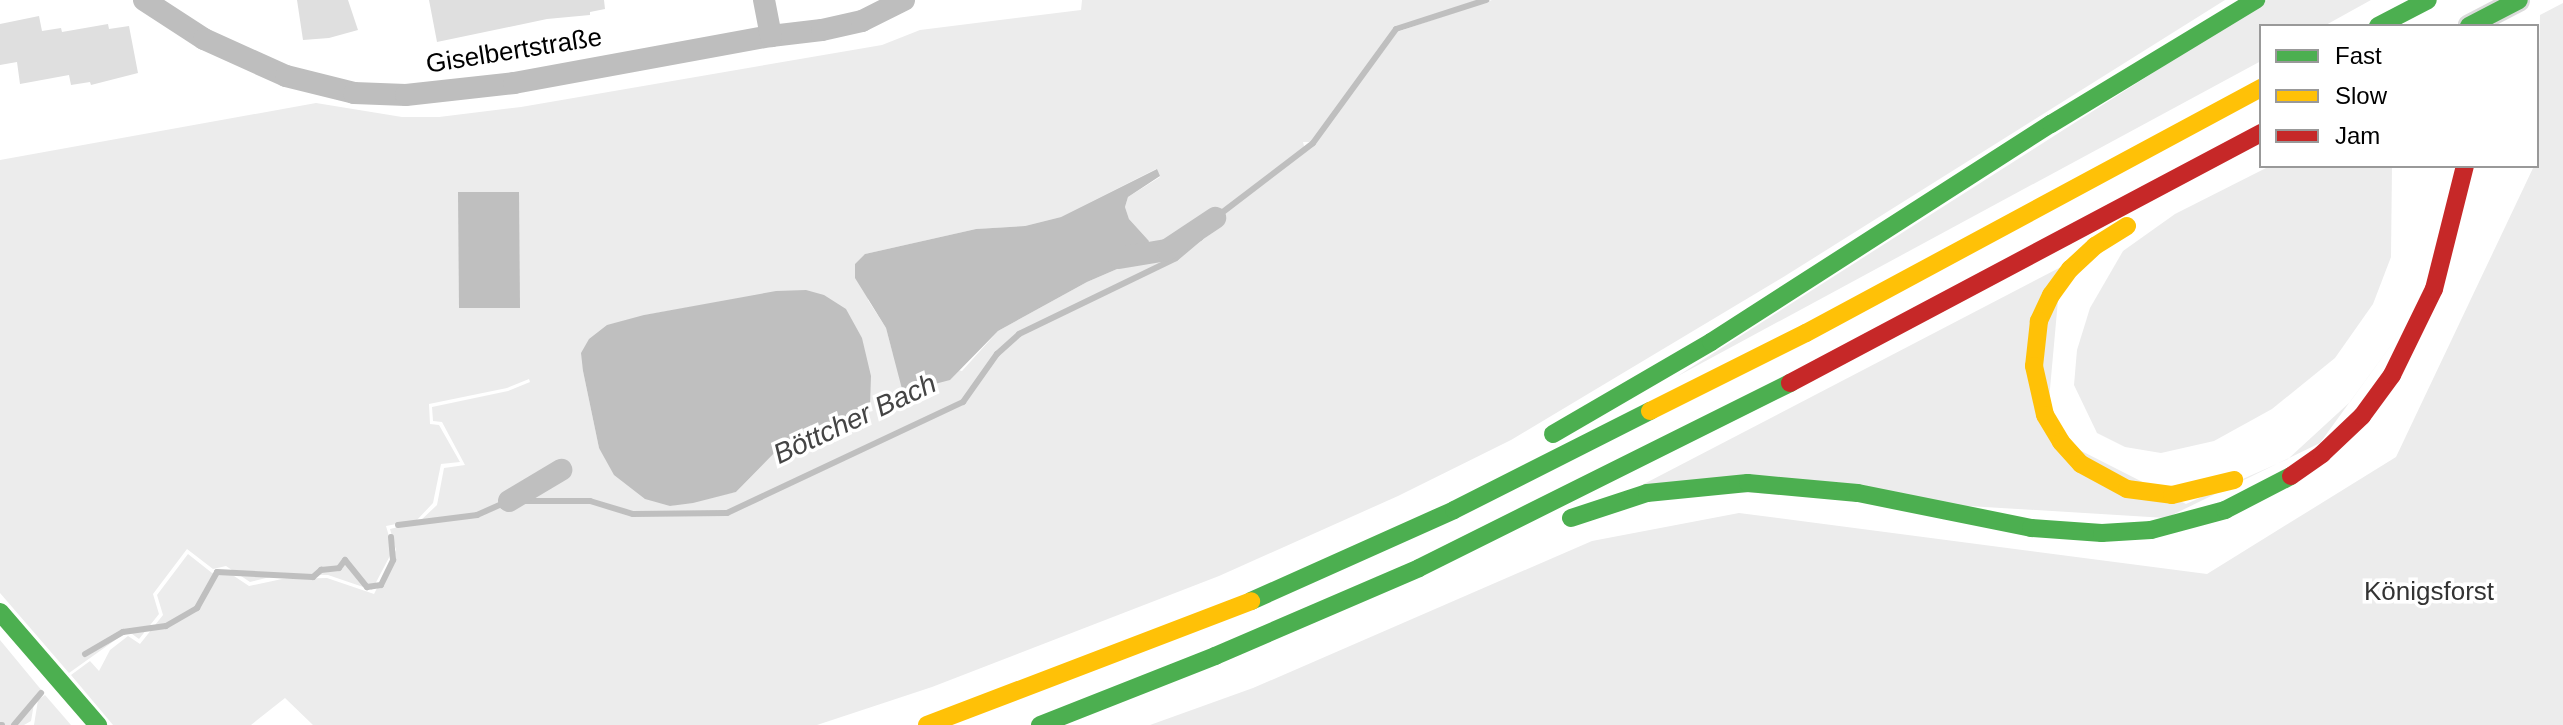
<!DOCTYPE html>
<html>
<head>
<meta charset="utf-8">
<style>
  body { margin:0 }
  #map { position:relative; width:2563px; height:725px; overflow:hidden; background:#fff; font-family:Helvetica,sans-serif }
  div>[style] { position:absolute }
  .green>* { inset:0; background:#ececec }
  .water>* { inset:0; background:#bfbfbf }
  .stream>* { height:6px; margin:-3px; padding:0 3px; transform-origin:3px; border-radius:3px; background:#bfbfbf }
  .canal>* { height:22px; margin:-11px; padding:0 11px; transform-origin:11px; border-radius:11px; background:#bfbfbf }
  .building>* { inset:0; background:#dfdfdf }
  .street>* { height:22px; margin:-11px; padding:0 11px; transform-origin:11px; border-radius:11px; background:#bebebe }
  .fast>* { height:18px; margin:-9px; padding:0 9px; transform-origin:9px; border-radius:9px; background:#4caf50 }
  .slow>* { height:18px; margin:-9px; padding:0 9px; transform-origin:9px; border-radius:9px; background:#ffc107 }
  .jam>* { height:18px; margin:-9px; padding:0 9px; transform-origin:9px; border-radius:9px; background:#c62828 }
  .bridges { filter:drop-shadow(2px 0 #dbdbdb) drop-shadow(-2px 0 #dbdbdb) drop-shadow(0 2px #dbdbdb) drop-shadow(0 -2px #dbdbdb) }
  .fast-bridge>* { height:18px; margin:-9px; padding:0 9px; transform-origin:9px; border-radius:9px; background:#4caf50 }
  span { translate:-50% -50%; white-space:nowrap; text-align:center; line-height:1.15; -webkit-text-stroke:7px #fff; paint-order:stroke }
  .street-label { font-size:26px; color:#000 }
  .park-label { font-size:26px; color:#333 }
  .water-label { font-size:28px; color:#444; font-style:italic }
  .legend { position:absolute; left:2259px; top:24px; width:280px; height:144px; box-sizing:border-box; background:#fff; border:2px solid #999; margin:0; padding:10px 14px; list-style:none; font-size:24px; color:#000 }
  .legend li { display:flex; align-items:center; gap:16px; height:40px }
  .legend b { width:40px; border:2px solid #999 }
</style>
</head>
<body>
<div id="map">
  <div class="green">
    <i style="clip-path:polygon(evenodd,1082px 0,1482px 0,1393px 30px,1311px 142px,1303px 142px,1304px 146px,1314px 145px,1397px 32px,1492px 0,2225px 0,1785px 276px,1511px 440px,1398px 496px,1219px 576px,932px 687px,817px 725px,313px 725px,285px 698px,251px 725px,113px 725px,71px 675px,90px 661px,99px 671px,110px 650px,128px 636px,140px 644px,163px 615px,157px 595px,188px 554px,212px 573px,225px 570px,249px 586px,282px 579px,327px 578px,374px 594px,396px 550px,390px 529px,419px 522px,437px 505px,444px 468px,465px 465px,442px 422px,433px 421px,432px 407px,508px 391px,530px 382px,529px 379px,507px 388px,429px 404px,430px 424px,439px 425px,460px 462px,441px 464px,433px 503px,417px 520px,386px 526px,393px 550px,372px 590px,328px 575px,282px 574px,250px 582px,226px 566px,213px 569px,187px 549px,153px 594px,159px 614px,139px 639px,128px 631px,69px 673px,0 593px,0 160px,316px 103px,402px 117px,439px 117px,521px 107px,882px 45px,920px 30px,1081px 10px,1082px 0,1156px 169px,1160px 177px,1128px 197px,1125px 207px,1129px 219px,1149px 241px,1145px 257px,1087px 282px,998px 331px,962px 371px,893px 354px,886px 328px,868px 300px,865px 254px,976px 229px,1025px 226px,1061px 217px,1156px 169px,1082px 0,708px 304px,870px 406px,859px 421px,787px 440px,736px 492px,670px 506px,599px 448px,583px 371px,645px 315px,708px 304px)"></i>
    <i style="clip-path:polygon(2267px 0,2371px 0,2324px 26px,2261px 26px,2261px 61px,1676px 377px)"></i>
    <i style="clip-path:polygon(2563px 3px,2563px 725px,1150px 725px,1253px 688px,1592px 541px,1739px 513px,2207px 574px,2396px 457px,2534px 166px,2537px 166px,2540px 15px)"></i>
    <i style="clip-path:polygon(2270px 166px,2392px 166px,2391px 257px,2373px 304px,2335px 358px,2272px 409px,2214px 441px,2161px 453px,2125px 447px,2097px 433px,2074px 385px,2077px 350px,2090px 308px,2123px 251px,2175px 214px)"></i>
    <i style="clip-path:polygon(2061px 267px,2046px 433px,2186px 504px,2288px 459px,2350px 402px,2418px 308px,2320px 443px,2166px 518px,1640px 486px)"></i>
    <i style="clip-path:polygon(0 640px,43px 692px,35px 698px,31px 721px,24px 725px,0 725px)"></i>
    <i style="clip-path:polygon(45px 695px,71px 725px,34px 725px,38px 700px)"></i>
  </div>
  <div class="water">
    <i style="clip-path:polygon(1157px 169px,1160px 176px,1128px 197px,1125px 207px,1129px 219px,1149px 241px,1145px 257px,1087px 282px,998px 331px,950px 380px,908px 391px,902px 389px,886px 328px,855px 278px,855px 264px,865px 254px,976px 229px,1025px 226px,1061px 217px)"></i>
    <i style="clip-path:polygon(519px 192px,520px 308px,459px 308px,458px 192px)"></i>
    <i style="clip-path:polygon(806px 290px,824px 295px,846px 309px,862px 338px,871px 376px,870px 406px,859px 421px,787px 440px,736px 492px,693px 503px,670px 506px,645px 499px,614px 475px,599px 448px,583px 371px,581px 353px,589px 339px,607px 325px,644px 315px,776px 291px)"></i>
  </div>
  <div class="stream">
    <i style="left:398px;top:525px;width:80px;rotate:-7.2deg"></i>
    <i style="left:477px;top:515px;width:35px;rotate:-24deg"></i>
    <i style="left:509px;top:501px;width:81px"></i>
    <i style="left:590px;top:501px;width:45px;rotate:16.8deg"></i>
    <i style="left:633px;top:514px;width:94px;rotate:-0.6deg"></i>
    <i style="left:727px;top:513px;width:261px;rotate:-25.2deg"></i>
    <i style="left:963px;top:402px;width:59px;rotate:-54.7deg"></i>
    <i style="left:997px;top:354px;width:30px;rotate:-42deg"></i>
    <i style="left:1019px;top:334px;width:174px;rotate:-25.8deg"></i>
    <i style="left:1176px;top:258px;width:31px;rotate:-40deg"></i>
    <i style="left:1200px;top:238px;width:25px;rotate:-53deg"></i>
    <i style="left:1215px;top:218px;width:123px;rotate:-37.4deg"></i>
    <i style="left:1313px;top:143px;width:141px;rotate:-53.9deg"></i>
    <i style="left:1396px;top:29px;width:95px;rotate:-17.9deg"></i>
    <i style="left:85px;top:654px;width:44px;rotate:-30.1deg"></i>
    <i style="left:123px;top:632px;width:43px;rotate:-7.9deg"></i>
    <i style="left:166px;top:626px;width:36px;rotate:-30deg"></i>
    <i style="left:197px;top:608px;width:41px;rotate:-60.9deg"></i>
    <i style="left:217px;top:572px;width:96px;rotate:3deg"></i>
    <i style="left:313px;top:577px;width:11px;rotate:-41deg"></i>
    <i style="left:321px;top:570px;width:18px;rotate:-6deg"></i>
    <i style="left:339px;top:568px;width:10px;rotate:-53deg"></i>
    <i style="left:345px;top:560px;width:35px;rotate:51deg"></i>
    <i style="left:367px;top:587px;width:14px;rotate:-8deg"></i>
    <i style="left:381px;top:585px;width:28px;rotate:-64deg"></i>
    <i style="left:393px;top:560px;width:23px;rotate:-95deg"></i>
    <i style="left:0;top:725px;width:2px"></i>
    <i style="left:14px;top:725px;width:42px;rotate:-49.8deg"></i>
  </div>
  <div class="canal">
    <i style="left:1119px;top:258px;width:49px;rotate:-9.5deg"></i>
    <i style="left:1167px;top:250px;width:58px;rotate:-33.7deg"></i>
    <i style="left:509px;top:501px;width:61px;rotate:-30.8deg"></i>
  </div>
  <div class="building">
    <i style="clip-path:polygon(297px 0,348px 0,358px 30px,329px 38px,303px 40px)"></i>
    <i style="clip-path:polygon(429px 0,604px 0,605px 9px,590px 12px,590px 15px,547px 19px,437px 42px)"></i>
    <i style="clip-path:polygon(39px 16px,42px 31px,61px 28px,62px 32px,108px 24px,109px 29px,129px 26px,138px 73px,91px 85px,90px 82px,71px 85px,69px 75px,20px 84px,17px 62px,0 65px,0 24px)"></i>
  </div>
  <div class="street">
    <i style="left:144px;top:0;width:72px;rotate:33deg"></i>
    <i style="left:204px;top:39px;width:90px;rotate:24.3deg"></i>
    <i style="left:286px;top:76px;width:70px;rotate:14deg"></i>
    <i style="left:354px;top:93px;width:52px;rotate:2.2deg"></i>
    <i style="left:406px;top:95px;width:109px;rotate:-6.3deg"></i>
    <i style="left:514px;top:83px;width:261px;rotate:-10.4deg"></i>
    <i style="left:771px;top:36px;width:51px;rotate:-6.7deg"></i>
    <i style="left:822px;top:30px;width:41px;rotate:-12.7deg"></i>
    <i style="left:862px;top:21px;width:47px;rotate:-26.6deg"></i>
    <i style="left:764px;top:0;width:37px;rotate:79deg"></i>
  </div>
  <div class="fast">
    <i style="left:2378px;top:26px;width:56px;rotate:-27.5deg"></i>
    <i style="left:1553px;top:434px;width:183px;rotate:-30.2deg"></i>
    <i style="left:1711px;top:342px;width:404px;rotate:-32.7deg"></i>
    <i style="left:2051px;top:124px;width:240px;rotate:-31.2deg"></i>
    <i style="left:1571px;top:518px;width:80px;rotate:-18.2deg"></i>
    <i style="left:1647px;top:493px;width:101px;rotate:-5.7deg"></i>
    <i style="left:1748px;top:483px;width:110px;rotate:5.2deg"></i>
    <i style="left:1858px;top:493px;width:177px;rotate:11.4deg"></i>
    <i style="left:2031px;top:528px;width:71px;rotate:4deg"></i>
    <i style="left:2102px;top:533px;width:49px;rotate:-3.5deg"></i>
    <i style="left:2151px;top:530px;width:77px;rotate:-15.1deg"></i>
    <i style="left:2225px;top:510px;width:74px;rotate:-27.3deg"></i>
    <i style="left:1251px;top:601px;width:222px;rotate:-24.1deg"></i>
    <i style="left:1454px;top:510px;width:220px;rotate:-26.8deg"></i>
    <i style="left:0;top:612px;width:150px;rotate:49.1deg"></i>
    <i style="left:1040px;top:725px;width:188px;rotate:-21.5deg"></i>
    <i style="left:1215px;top:656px;width:222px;rotate:-23.3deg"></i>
    <i style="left:1419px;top:568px;width:415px;rotate:-26.5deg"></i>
  </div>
  <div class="slow">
    <i style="left:2127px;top:226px;width:38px;rotate:148deg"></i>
    <i style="left:2095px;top:246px;width:34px;rotate:137deg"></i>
    <i style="left:2070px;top:269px;width:32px;rotate:126deg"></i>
    <i style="left:2051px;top:295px;width:29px;rotate:115deg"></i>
    <i style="left:2039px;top:321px;width:45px;rotate:96.3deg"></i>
    <i style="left:2034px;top:366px;width:50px;rotate:77.3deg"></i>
    <i style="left:2045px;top:415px;width:31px;rotate:59deg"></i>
    <i style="left:2061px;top:442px;width:30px;rotate:48deg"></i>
    <i style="left:2081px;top:464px;width:52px;rotate:28.5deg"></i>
    <i style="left:2127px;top:489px;width:45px;rotate:7.6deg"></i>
    <i style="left:2172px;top:495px;width:64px;rotate:-13.6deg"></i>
    <i style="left:1650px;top:411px;width:174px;rotate:-26.6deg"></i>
    <i style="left:1806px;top:333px;width:517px;rotate:-28.3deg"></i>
    <i style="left:927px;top:725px;width:347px;rotate:-20.9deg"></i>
  </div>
  <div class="jam">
    <i style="left:1790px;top:383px;width:533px;rotate:-27.96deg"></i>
    <i style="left:2291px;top:476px;width:38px;rotate:-35deg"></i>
    <i style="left:2322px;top:454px;width:55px;rotate:-43.5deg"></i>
    <i style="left:2362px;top:416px;width:51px;rotate:-53.8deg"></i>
    <i style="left:2392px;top:375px;width:96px;rotate:-64deg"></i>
    <i style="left:2434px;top:289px;width:127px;rotate:-75.9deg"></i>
  </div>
  <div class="bridges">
    <div class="fast-bridge">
      <i style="left:2469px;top:26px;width:56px;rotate:-27.5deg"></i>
    </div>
  </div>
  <div class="street-label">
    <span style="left:514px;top:51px;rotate:-9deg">Giselbertstraße</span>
  </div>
  <div class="park-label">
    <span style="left:2429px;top:592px">Königsforst</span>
  </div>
  <div class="water-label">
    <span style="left:855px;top:419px;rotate:-25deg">Böttcher Bach</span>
  </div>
  <ul class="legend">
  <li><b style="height:10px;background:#4caf50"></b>Fast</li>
  <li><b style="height:10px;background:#ffc107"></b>Slow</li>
  <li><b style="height:10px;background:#c62828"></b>Jam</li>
  </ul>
</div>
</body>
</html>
